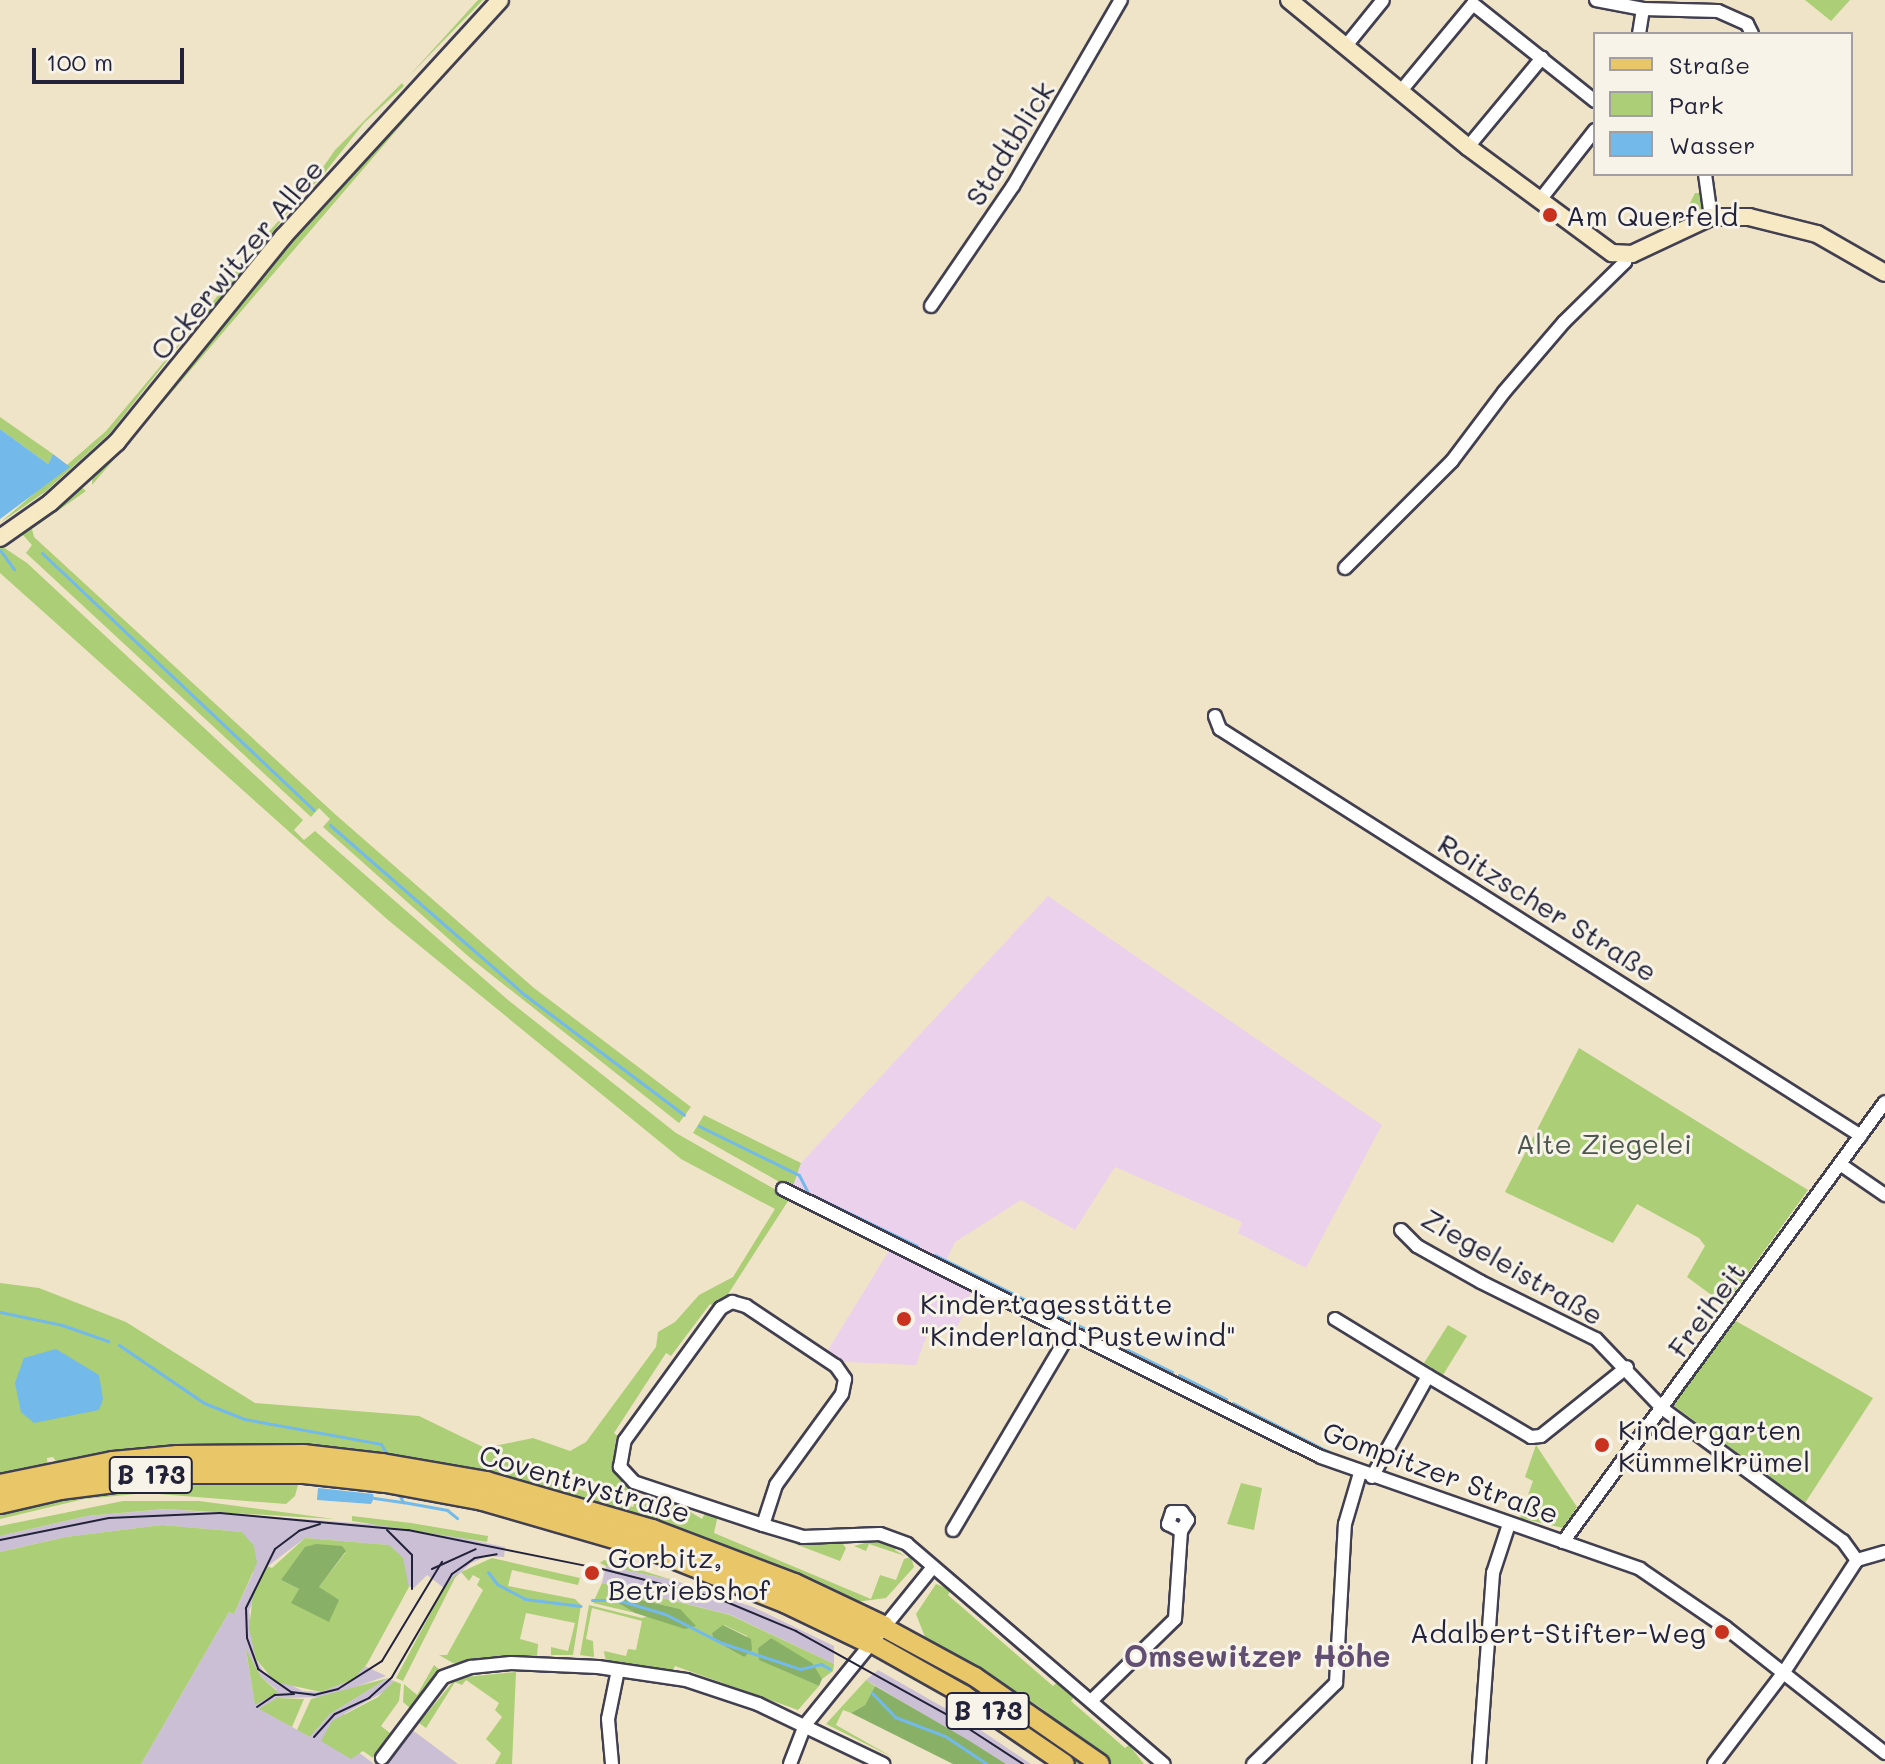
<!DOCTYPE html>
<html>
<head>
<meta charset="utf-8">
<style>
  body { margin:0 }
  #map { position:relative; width:1885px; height:1764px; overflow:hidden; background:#f0e4c8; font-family:Mali,sans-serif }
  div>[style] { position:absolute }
  .built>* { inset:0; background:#ebd1eb }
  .industrial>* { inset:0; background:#cbbfd5 }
  .green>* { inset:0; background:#abce76 }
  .forest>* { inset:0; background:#88b167 }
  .water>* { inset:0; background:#73b9ea }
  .stream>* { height:3px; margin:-1.5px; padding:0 1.5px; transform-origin:1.5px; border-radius:1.5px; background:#73b9ea }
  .roads { filter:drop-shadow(2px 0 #413f50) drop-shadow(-2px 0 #413f50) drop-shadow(0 2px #413f50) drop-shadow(0 -2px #413f50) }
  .street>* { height:12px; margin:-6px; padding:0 6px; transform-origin:6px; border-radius:6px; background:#fff }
  .secondary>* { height:16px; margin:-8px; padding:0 8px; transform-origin:8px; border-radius:8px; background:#f6e9c3 }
  .primary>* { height:18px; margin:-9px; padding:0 9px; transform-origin:9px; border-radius:9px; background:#e9c769 }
  .highway>* { height:22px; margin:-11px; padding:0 11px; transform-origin:11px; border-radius:11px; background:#e9c769 }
  .tram>* { height:2px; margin:-1px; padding:0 1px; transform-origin:1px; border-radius:1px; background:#22223b }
  .dots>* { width:22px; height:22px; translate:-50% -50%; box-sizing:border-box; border:4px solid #f7f3e8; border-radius:50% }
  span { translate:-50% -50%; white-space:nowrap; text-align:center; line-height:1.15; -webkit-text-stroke:6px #f7f3e8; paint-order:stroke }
  .shield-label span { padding:2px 6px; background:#f7f3e8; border:2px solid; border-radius:6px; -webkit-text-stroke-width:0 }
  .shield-label { font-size:26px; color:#22223b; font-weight:700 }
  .street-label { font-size:28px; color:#22223b }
  .poi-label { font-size:28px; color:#22223b }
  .left { translate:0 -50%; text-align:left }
  .right { translate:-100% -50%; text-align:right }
  .park-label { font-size:28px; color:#4b564d }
  .neighbourhood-label { font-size:30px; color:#614e72; font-weight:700 }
  .legend { position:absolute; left:1593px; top:32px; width:260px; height:144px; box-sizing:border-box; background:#f7f3e8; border:2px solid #a29fa3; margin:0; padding:10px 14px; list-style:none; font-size:24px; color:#22223b }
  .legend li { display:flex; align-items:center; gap:16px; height:40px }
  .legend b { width:40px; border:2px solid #a29fa3 }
  .scale { position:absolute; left:32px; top:48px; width:152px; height:36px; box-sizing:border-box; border:4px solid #22223b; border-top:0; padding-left:10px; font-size:24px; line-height:28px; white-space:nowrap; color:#22223b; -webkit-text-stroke:6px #f7f3e8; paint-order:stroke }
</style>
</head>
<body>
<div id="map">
  <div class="built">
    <i style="clip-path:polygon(1048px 896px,1382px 1125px,1306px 1268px,1238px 1233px,1242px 1222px,1115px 1167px,1075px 1230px,1021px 1200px,955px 1242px,945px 1263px,792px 1189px,801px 1163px)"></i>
    <i style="clip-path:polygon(890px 1249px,973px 1289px,965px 1304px,968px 1307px,954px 1332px,927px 1335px,916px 1365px,845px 1362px,828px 1350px)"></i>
  </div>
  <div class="industrial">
    <i style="clip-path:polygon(evenodd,166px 1509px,410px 1527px,505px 1547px,504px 1557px,487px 1556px,471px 1563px,444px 1588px,427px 1575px,414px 1588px,405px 1585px,389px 1545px,305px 1538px,268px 1566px,249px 1611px,256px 1659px,264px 1672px,303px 1691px,321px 1692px,354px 1679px,365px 1666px,386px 1676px,328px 1697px,277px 1698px,260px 1709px,310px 1737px,330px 1714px,388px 1678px,394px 1681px,384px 1692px,344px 1714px,357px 1751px,374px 1764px,141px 1764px,229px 1612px,234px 1614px,253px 1573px,242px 1532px,162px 1525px,66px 1537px,0 1552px,0 1536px,87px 1516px,166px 1509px,246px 1650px,261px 1677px,277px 1690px,255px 1704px,246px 1650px)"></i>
    <i style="clip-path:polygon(606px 1566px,673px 1580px,753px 1607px,834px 1646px,834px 1664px,731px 1615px,602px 1583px)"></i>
    <i style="clip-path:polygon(878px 1670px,964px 1719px,1031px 1764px,1006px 1764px,866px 1680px)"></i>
    <i style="clip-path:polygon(411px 1729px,458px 1764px,385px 1764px)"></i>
  </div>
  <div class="green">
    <i style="clip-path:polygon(478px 0,483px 0,408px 77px)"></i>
    <i style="clip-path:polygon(1805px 0,1850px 0,1831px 21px)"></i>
    <i style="clip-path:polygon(402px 83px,404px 86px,364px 123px,319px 180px,307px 190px,335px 150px)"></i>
    <i style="clip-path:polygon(419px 95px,426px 96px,92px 485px,93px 474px,263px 268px)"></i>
    <i style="clip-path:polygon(1695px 193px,1702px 193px,1705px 207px,1683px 217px)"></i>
    <i style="clip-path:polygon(301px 196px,207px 315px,204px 314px,247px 256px)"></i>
    <i style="clip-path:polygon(199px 320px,110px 433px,45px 492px,0 523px,106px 431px)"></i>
    <i style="clip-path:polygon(0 417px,53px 454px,48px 464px,0 429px)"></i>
    <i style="clip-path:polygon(80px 486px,86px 491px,32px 529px,34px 537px,336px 815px,534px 988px,691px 1107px,679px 1123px,469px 957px,323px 827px,330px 819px,319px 808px,311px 817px,26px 553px,32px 545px,22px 534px,15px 537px)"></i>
    <i style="clip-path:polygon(0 545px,27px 563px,303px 820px,294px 830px,304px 840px,315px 831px,508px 1000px,676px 1133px,790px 1198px,723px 1302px,716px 1308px,710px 1304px,671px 1356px,666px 1353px,614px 1433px,620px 1438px,614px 1454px,616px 1471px,634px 1487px,632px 1494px,552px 1467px,548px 1479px,633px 1507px,635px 1501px,661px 1507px,671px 1500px,702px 1519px,706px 1511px,718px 1515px,714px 1533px,871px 1599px,880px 1575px,896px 1580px,904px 1559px,911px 1557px,914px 1567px,886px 1598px,848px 1603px,354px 1451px,58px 1464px,53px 1457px,47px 1458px,48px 1467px,0 1480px,0 1283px,39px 1288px,126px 1322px,255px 1403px,419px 1416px,485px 1448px,533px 1438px,570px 1451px,586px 1442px,656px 1347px,658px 1332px,675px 1322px,699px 1295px,733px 1277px,775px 1209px,681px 1159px,388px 920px,0 573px)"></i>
    <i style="clip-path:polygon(1579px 1048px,1808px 1190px,1725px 1305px,1687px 1277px,1705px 1246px,1699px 1238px,1637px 1204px,1613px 1243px,1505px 1192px)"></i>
    <i style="clip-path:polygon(704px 1115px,801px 1163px,792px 1189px,693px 1133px)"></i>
    <i style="clip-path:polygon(1734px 1320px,1873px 1398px,1805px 1503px,1673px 1405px)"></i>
    <i style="clip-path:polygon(1448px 1325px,1467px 1336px,1443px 1375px,1424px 1363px)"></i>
    <i style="clip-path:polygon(1536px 1445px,1577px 1507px,1563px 1528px,1520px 1518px,1533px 1481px,1525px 1477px)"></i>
    <i style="clip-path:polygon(299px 1481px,295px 1496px,286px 1504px,146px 1493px,84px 1499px,0 1519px,0 1509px,127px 1483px)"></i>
    <i style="clip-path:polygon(1241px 1483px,1262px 1488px,1254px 1530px,1227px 1524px)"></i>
    <i style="clip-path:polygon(123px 1501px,199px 1501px,334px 1519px,165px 1509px,87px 1516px,0 1536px,0 1526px)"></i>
    <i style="clip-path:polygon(352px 1516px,411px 1523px,488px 1536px,487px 1542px,352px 1521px)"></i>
    <i style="clip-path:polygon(729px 1519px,803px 1541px,842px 1543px,846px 1548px,840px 1561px)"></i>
    <i style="clip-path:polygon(162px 1525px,242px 1532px,254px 1546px,257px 1563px,234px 1614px,229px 1612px,141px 1764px,0 1764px,0 1552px,66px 1537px)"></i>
    <i style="clip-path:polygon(evenodd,305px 1538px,389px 1545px,403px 1558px,409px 1587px,367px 1664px,354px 1679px,321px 1692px,275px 1682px,256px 1659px,249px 1628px,253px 1595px,267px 1566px,272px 1568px,305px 1538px,346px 1552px,319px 1587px,292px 1603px,299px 1589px,281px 1580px,346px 1552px)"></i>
    <i style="clip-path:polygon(879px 1539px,898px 1544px,895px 1550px,905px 1556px,869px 1544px,866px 1551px,854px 1546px)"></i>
    <i style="clip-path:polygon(492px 1558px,580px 1578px,578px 1585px,512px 1570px,508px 1586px,575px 1599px,581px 1605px,573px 1655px,551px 1655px,551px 1647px,568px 1651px,575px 1623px,526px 1613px,520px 1639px,538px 1644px,537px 1657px,453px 1663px,439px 1655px,447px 1655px,483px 1590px,477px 1585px,480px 1579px,473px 1575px,469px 1581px,461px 1572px)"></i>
    <i style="clip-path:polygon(604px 1560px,643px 1571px,673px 1580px,606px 1566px,600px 1563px)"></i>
    <i style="clip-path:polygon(458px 1572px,403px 1681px,396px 1678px,444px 1588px)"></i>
    <i style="clip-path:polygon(evenodd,602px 1583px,730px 1615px,834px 1664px,833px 1671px,822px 1679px,771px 1638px,758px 1648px,776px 1667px,819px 1686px,798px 1710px,675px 1666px,672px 1672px,606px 1662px,604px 1651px,626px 1656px,628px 1649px,636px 1650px,642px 1621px,592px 1608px,586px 1639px,593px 1641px,594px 1657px,580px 1655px,589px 1605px,642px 1618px,680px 1609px,621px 1595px,618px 1603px,635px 1613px,593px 1603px,602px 1583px,724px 1625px,747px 1636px,744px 1657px,713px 1640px,712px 1633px,724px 1625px)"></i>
    <i style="clip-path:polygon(936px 1584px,951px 1590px,948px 1595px,1053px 1686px,1059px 1680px,1076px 1694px,1071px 1701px,1125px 1748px,1129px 1745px,1144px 1764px,1109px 1764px,1040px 1707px,925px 1637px,916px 1614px)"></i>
    <i style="clip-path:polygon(246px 1649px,261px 1677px,278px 1692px,255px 1705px)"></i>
    <i style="clip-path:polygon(913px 1654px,1005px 1709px,1088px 1764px,1075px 1764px,911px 1658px)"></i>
    <i style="clip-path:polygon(434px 1665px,440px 1670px,410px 1708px,403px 1702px,404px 1684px,417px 1695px)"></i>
    <i style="clip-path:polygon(516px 1672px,512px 1764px,495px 1764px,501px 1753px,486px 1739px,502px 1717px,495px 1710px,499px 1703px,466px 1680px,462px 1685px,455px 1682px,426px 1728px,419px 1723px,456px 1678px)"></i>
    <i style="clip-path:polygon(388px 1678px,330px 1714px,310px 1737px,297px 1730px,311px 1699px)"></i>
    <i style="clip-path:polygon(866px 1680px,875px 1686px,865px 1705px,851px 1713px,843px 1710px,836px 1725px,894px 1758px,826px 1724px)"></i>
    <i style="clip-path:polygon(394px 1681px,401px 1684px,399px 1701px,381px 1726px,390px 1733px,373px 1758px,363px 1751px,351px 1759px,321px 1741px,332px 1721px,378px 1697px)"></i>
    <i style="clip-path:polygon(277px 1698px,304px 1699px,292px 1727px,259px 1709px)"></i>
  </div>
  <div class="forest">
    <i style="clip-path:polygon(316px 1544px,342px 1546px,346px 1551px,319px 1587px,339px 1600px,329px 1622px,291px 1603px,299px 1589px,281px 1580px,305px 1547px)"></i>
    <i style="clip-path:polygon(621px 1595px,680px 1609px,696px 1626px,685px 1629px,635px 1613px,618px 1603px)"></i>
    <i style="clip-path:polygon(723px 1625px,751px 1639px,752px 1650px,744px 1657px,713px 1640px,712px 1633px)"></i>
    <i style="clip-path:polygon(771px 1638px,812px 1663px,822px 1679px,819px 1686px,759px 1660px,758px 1648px)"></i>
    <i style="clip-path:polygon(875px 1686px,968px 1740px,1006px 1764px,953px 1764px,851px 1713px,865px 1705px)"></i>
  </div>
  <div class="water">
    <i style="clip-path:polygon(0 429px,48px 464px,53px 454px,70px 467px,0 519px)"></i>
    <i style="clip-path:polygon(56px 1349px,99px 1375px,103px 1399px,99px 1410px,34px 1423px,21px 1412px,15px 1383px,24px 1358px)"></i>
    <i style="clip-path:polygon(318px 1488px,373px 1494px,374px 1498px,371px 1504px,317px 1500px)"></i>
  </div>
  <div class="stream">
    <i style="left:0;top:550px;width:24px;rotate:54deg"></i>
    <i style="left:42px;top:553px;width:374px;rotate:43.4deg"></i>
    <i style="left:330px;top:825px;width:259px;rotate:41.1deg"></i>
    <i style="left:525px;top:995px;width:199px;rotate:37deg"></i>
    <i style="left:699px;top:1126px;width:111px;rotate:26.1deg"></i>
    <i style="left:799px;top:1175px;width:20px;rotate:63deg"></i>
    <i style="left:808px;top:1193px;width:121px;rotate:25.9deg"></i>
    <i style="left:935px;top:1255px;width:142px;rotate:26.4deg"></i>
    <i style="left:0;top:1312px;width:63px;rotate:11.8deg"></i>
    <i style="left:62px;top:1325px;width:49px;rotate:19.2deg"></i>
    <i style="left:1070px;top:1321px;width:53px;rotate:27.1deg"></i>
    <i style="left:119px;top:1345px;width:103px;rotate:34.3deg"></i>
    <i style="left:204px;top:1403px;width:43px;rotate:21.8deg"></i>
    <i style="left:244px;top:1419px;width:139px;rotate:10.3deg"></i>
    <i style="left:381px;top:1444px;width:15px;rotate:62deg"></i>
    <i style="left:1124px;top:1348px;width:54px;rotate:26.6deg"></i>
    <i style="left:1179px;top:1375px;width:53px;rotate:27.1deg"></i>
    <i style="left:1233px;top:1403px;width:114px;rotate:27deg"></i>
    <i style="left:397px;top:1491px;width:13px;rotate:61deg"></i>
    <i style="left:403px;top:1502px;width:45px;rotate:10.3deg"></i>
    <i style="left:447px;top:1510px;width:13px;rotate:39deg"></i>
    <i style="left:374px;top:1498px;width:28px;rotate:8deg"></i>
    <i style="left:488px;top:1572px;width:15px;rotate:53deg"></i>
    <i style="left:497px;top:1584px;width:32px;rotate:28deg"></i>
    <i style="left:525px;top:1599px;width:56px;rotate:7.1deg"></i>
    <i style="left:592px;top:1600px;width:26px"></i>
    <i style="left:618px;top:1600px;width:49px;rotate:16.6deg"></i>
    <i style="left:665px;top:1614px;width:64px;rotate:27deg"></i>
    <i style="left:722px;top:1643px;width:82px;rotate:18.4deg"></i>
    <i style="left:800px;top:1669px;width:22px;rotate:-13deg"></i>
    <i style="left:821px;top:1664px;width:10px;rotate:29deg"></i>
    <i style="left:872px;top:1693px;width:33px;rotate:46deg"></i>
    <i style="left:895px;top:1717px;width:53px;rotate:20.8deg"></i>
    <i style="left:945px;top:1736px;width:50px;rotate:33.7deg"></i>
  </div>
  <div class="roads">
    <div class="street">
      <i style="left:1596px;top:0;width:48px;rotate:10.8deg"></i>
      <i style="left:1643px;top:9px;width:75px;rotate:1.5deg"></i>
      <i style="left:1718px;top:11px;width:32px;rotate:24deg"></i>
      <i style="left:1747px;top:24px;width:11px;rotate:63deg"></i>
      <i style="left:1639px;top:34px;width:25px;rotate:-81deg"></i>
      <i style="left:1345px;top:47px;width:60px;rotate:-51deg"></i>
      <i style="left:1400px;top:92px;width:114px;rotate:-50.3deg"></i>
      <i style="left:1473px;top:4px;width:156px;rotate:38.5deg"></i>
      <i style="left:1468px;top:147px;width:116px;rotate:-50.3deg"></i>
      <i style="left:1705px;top:174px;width:43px;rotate:82.1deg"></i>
      <i style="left:1540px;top:200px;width:89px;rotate:-51.8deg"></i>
      <i style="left:931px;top:306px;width:145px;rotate:-55.7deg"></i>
      <i style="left:1013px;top:186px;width:215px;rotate:-59.9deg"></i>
      <i style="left:1345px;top:568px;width:151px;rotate:-45deg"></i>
      <i style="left:1452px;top:461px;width:86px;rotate:-53deg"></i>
      <i style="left:1504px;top:392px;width:92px;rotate:-49.4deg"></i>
      <i style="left:1564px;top:322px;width:86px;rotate:-44.5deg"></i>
      <i style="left:1625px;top:262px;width:6px;rotate:-90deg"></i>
      <i style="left:1215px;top:716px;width:14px;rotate:69deg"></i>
      <i style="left:1220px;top:729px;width:759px;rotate:32.41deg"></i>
      <i style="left:1840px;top:1164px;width:55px;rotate:34.6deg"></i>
      <i style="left:783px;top:1189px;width:601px;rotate:26.48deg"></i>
      <i style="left:1321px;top:1457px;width:338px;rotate:19.3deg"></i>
      <i style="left:1640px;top:1569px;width:103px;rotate:34.3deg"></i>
      <i style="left:1725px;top:1627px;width:204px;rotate:38.2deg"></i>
      <i style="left:1401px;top:1230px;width:23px;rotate:45deg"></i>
      <i style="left:1417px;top:1246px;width:73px;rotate:29.4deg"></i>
      <i style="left:1481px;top:1282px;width:128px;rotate:26.4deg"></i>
      <i style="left:1596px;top:1339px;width:97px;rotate:46.3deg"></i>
      <i style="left:1663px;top:1409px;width:223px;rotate:36.3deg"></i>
      <i style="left:1843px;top:1541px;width:24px;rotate:54deg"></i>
      <i style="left:732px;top:1302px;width:15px;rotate:16deg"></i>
      <i style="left:746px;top:1306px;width:108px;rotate:33.7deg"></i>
      <i style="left:836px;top:1366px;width:16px;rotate:55deg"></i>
      <i style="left:845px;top:1379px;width:15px;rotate:101deg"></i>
      <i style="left:842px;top:1394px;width:112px;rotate:126deg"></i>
      <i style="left:776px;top:1485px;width:42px;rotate:108deg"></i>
      <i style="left:763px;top:1525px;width:136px;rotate:-161.6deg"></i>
      <i style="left:634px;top:1482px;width:21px;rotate:-133deg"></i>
      <i style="left:620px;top:1467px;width:27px;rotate:-80deg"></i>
      <i style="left:625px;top:1440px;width:163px;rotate:-54deg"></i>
      <i style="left:721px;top:1308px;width:13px;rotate:-29deg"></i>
      <i style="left:1335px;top:1319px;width:109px;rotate:31.5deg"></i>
      <i style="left:1372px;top:1477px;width:115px;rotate:-61deg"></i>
      <i style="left:1428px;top:1376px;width:120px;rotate:30.6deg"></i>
      <i style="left:1531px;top:1437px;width:10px;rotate:-6deg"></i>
      <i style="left:1541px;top:1436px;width:110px;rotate:-38.7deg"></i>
      <i style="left:763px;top:1525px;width:42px;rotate:16.7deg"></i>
      <i style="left:803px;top:1537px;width:77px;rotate:-2.2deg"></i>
      <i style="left:880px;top:1534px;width:29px;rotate:20deg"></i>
      <i style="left:907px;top:1544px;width:338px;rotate:40.6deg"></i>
      <i style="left:953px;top:1530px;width:230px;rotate:-59.4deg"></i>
      <i style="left:1563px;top:1542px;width:545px;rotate:-53.8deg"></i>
      <i style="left:1091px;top:1701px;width:117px;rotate:-44.3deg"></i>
      <i style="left:1175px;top:1619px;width:88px;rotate:-86.1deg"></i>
      <i style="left:1181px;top:1531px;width:13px;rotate:-58deg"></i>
      <i style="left:1188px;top:1520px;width:10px;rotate:-127deg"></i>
      <i style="left:1182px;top:1512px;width:10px;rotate:180deg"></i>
      <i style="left:1172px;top:1512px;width:13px;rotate:108deg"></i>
      <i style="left:1168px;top:1524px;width:15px;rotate:28deg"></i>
      <i style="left:382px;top:1758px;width:101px;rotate:-53deg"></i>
      <i style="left:443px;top:1677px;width:30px;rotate:-20deg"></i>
      <i style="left:471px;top:1667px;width:40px;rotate:-5.7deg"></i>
      <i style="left:511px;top:1663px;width:87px;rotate:2.6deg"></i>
      <i style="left:598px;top:1667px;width:89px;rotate:8.4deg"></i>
      <i style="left:686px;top:1680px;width:76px;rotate:18.4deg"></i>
      <i style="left:758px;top:1704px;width:139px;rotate:25.6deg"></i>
      <i style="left:612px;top:1764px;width:45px;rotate:-95.1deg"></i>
      <i style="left:608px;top:1719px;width:50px;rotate:-78.5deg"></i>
      <i style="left:790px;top:1764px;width:42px;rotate:-69deg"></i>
      <i style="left:805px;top:1725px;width:203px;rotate:-51deg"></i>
      <i style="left:1253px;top:1764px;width:116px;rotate:-44.3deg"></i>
      <i style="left:1336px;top:1683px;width:159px;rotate:-86.8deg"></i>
      <i style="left:1345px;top:1524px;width:53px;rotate:-73.6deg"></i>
      <i style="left:1479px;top:1764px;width:192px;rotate:-85.8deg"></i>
      <i style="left:1493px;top:1573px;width:52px;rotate:-71.9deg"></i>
      <i style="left:1714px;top:1764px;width:116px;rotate:-52.7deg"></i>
      <i style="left:1784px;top:1672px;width:134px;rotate:-56.9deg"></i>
      <i style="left:1857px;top:1560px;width:29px;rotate:-16deg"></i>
    </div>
    <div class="secondary">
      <i style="left:1289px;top:0;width:232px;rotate:39.4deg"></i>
      <i style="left:1468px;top:147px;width:179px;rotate:36.4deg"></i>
      <i style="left:1612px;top:253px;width:20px;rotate:3deg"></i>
      <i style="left:1632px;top:254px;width:87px;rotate:-25.1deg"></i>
      <i style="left:1711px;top:217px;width:38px"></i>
      <i style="left:1749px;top:217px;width:70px;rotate:14deg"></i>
      <i style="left:1817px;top:234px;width:78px;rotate:29.8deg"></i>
      <i style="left:0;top:538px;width:61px;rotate:-35deg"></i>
      <i style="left:50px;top:503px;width:91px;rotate:-42.3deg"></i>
      <i style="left:117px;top:442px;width:264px;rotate:-51deg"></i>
      <i style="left:283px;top:237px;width:321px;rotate:-47.5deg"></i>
    </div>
    <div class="primary">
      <i style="left:883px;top:1627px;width:105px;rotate:28.5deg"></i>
      <i style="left:975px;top:1677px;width:152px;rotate:34.8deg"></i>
      <i style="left:870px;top:1642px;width:108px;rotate:29.4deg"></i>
      <i style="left:964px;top:1695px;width:122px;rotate:34.3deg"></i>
    </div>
    <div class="highway">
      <i style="left:0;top:1486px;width:115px;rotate:-11.5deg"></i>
      <i style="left:113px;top:1463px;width:65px;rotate:-5.3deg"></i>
      <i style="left:178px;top:1457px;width:125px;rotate:-0.5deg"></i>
      <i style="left:303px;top:1456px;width:80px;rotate:6.5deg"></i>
      <i style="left:382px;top:1465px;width:106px;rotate:9.8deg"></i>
      <i style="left:486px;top:1483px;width:173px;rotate:16.1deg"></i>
      <i style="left:652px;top:1531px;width:152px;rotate:20.8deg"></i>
      <i style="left:794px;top:1585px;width:98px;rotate:25.3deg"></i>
      <i style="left:0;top:1502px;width:62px;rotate:-13.1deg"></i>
      <i style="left:60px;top:1488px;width:128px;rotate:-7.2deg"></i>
      <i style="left:187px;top:1472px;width:117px"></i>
      <i style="left:304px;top:1472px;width:82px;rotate:6.3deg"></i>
      <i style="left:386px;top:1481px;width:99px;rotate:10.5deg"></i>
      <i style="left:483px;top:1499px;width:172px;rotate:16.2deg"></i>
      <i style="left:648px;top:1547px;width:149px;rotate:21.6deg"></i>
      <i style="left:787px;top:1602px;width:92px;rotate:25.7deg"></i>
    </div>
  </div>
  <div class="tram">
    <i style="left:320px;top:1524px;width:22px;rotate:162deg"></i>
    <i style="left:299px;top:1531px;width:30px;rotate:143deg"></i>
    <i style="left:275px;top:1549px;width:66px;rotate:116.2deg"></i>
    <i style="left:246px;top:1608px;width:30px;rotate:88deg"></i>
    <i style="left:247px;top:1638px;width:33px;rotate:70deg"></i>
    <i style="left:258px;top:1669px;width:40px;rotate:34.9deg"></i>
    <i style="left:291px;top:1692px;width:23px;rotate:7deg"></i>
    <i style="left:314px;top:1695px;width:25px;rotate:-14deg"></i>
    <i style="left:338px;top:1689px;width:52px;rotate:-32.5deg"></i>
    <i style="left:382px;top:1661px;width:116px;rotate:-58.8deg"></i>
    <i style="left:387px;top:1530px;width:35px;rotate:45deg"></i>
    <i style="left:412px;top:1555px;width:34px;rotate:90deg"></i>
    <i style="left:0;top:1540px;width:111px;rotate:-11.4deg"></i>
    <i style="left:109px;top:1518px;width:111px;rotate:-2.6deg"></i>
    <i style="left:220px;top:1513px;width:189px;rotate:5.2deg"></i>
    <i style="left:408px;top:1530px;width:198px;rotate:11.4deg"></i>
    <i style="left:602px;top:1569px;width:119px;rotate:14.2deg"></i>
    <i style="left:717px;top:1598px;width:86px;rotate:22.7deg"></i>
    <i style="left:796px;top:1631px;width:171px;rotate:29deg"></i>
    <i style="left:946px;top:1714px;width:92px;rotate:33deg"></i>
    <i style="left:432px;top:1569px;width:48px;rotate:-24.4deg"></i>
    <i style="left:257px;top:1707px;width:22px;rotate:-34deg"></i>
    <i style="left:275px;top:1695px;width:19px;rotate:-3deg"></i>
    <i style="left:314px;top:1737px;width:31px;rotate:-48deg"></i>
    <i style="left:335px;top:1714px;width:38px;rotate:-25deg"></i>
    <i style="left:369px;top:1698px;width:31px;rotate:-42deg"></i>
    <i style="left:392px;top:1677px;width:119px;rotate:-59.8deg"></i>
    <i style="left:452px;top:1574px;width:28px;rotate:-35deg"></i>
    <i style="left:475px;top:1558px;width:22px;rotate:-10deg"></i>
  </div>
  <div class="dots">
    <i style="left:1550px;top:215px;background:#c8321e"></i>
    <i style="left:904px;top:1319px;background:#c8321e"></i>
    <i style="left:1602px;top:1445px;background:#c8321e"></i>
    <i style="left:592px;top:1573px;background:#c8321e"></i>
    <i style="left:1722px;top:1632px;background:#c8321e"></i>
  </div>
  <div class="shield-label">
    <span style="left:151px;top:1475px">B 173</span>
    <span style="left:988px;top:1711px">B 173</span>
  </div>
  <div class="street-label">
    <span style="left:1009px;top:143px;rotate:-58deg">Stadtblick</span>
    <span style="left:236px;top:259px;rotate:-50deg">Ockerwitzer Allee</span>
    <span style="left:1548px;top:907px;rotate:32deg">Roitzscher Straße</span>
    <span style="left:1513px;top:1266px;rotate:30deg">Ziegeleistraße</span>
    <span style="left:1706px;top:1309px;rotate:-54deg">Freiheit</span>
    <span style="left:1441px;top:1472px;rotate:20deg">Gompitzer Straße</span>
    <span style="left:585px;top:1483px;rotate:16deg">Coventrystraße</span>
  </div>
  <div class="poi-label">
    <span class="left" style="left:1566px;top:215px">Am Querfeld</span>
    <span class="left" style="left:920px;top:1319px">Kindertagesstätte<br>"Kinderland Pustewind"</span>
    <span class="left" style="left:1618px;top:1445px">Kindergarten<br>Kümmelkrümel</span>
    <span class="left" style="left:608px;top:1573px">Gorbitz,<br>Betriebshof</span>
    <span class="right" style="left:1706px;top:1632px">Adalbert-Stifter-Weg</span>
  </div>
  <div class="park-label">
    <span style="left:1604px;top:1143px">Alte Ziegelei</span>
  </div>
  <div class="neighbourhood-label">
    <span style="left:1257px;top:1655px">Omsewitzer Höhe</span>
  </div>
  <ul class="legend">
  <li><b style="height:10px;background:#e9c769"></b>Straße</li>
  <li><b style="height:22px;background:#abce76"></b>Park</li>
  <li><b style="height:22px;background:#73b9ea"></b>Wasser</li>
  </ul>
  <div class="scale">100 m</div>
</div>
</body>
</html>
